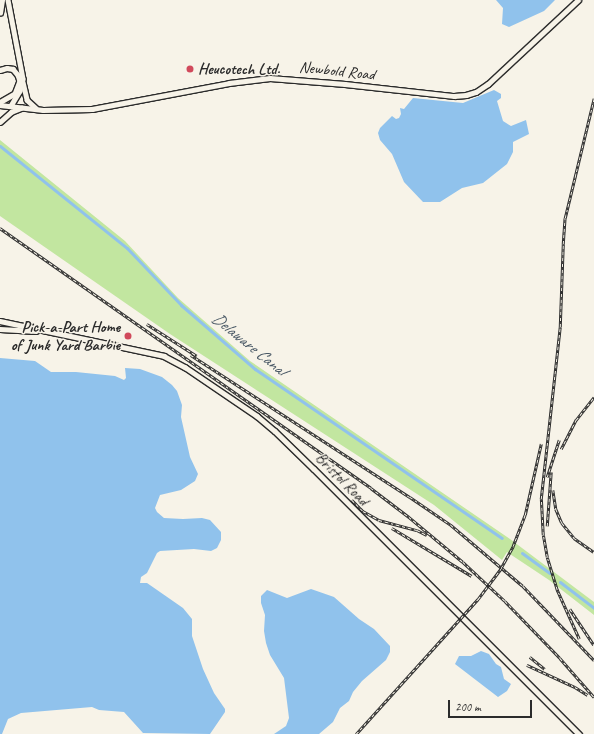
<!DOCTYPE html>
<html>
<head>
<meta charset="utf-8">
<style>
  body { margin:0 }
  #map { position:relative; width:594px; height:734px; overflow:hidden; background:#f7f3e8; font-family:Caveat,sans-serif }
  div>[style] { position:absolute }
  .green>* { inset:0; background:#c2e6a0 }
  .water>* { inset:0; background:#90c2ec }
  .canal>* { height:3px; margin:-1.5px; padding:0 1.5px; transform-origin:1.5px; border-radius:1.5px; background:#90c2ec }
  .roads { filter:drop-shadow(1px 0 #2b2b2b) drop-shadow(-1px 0 #2b2b2b) drop-shadow(0 1px #2b2b2b) drop-shadow(0 -1px #2b2b2b) }
  .major>* { height:4.5px; margin:-2.25px; padding:0 2.25px; transform-origin:2.25px; border-radius:2.25px; background:#f7f3e8 }
  .rail>* { height:2.5px; margin-top:-1.25px; transform-origin:0; background:repeating-linear-gradient(90deg,#f7f3e8 0 3px,#2b2b2b 0 6px); box-sizing:border-box; border-block:1px solid #2b2b2b }
  .dots>* { width:11px; height:11px; translate:-50% -50%; box-sizing:border-box; border:2px solid #f7f3e8; border-radius:50% }
  span { translate:-50% -50%; white-space:nowrap; text-align:center; line-height:1.15; -webkit-text-stroke:3px #f7f3e8; paint-order:stroke }
  .poi-label { font-size:16px; color:#2b2b2b; font-weight:700 }
  .left { translate:0 -50%; text-align:left }
  .right { translate:-100% -50%; text-align:right }
  .street-label { font-size:16px; color:#2b2b2b }
  .water-label { font-size:17px; color:#495865; font-style:italic }
  .scale { position:absolute; left:448px; top:700px; width:84px; height:18px; box-sizing:border-box; border:2px solid #2b2b2b; border-top:0; padding-left:5px; font-size:12px; line-height:14px; white-space:nowrap; color:#2b2b2b; -webkit-text-stroke:3px #f7f3e8; paint-order:stroke }
</style>
</head>
<body>
<div id="map">
  <div class="green">
    <i style="clip-path:polygon(0 140px,125px 241px,178px 298px,250px 361px,510px 539px,594px 602px,594px 615px,549px 580px,507px 552px,502px 560px,434px 505px,170px 334px,0 216px)"></i>
  </div>
  <div class="water">
    <i style="clip-path:polygon(496px 0,555px 0,544px 11px,509px 27px,502px 24px,503px 8px)"></i>
    <i style="clip-path:polygon(494px 90px,501px 94px,501px 98px,497px 101px,503px 121px,511px 126px,526px 120px,529px 134px,513px 142px,513px 152px,507px 164px,483px 183px,462px 188px,440px 202px,423px 202px,404px 182px,392px 154px,380px 140px,378px 133px,380px 128px,392px 116px,396px 119px,399px 118px,401px 114px,400px 108px,404px 109px,413px 98px,463px 103px)"></i>
    <i style="clip-path:polygon(0 358px,35px 361px,51px 372px,76px 372px,115px 376px,124px 380px,126px 378px,125px 368px,140px 369px,162px 377px,172px 385px,177px 391px,182px 405px,181px 417px,190px 457px,198px 474px,195px 481px,181px 490px,160px 495px,155px 508px,157px 512px,164px 518px,183px 519px,202px 518px,210px 520px,221px 532px,221px 540px,217px 548px,211px 551px,194px 549px,160px 551px,157px 553px,147px 573px,141px 577px,140px 583px,147px 583px,183px 608px,192px 619px,192px 636px,203px 669px,214px 693px,225px 709px,225px 712px,210px 734px,143px 733px,124px 712px,99px 710px,92px 707px,21px 713px,8px 719px,2px 734px,0 734px)"></i>
    <i style="clip-path:polygon(267px 590px,287px 598px,311px 589px,334px 597px,359px 619px,374px 629px,390px 646px,390px 652px,386px 660px,362px 681px,353px 692px,349px 701px,340px 708px,333px 722px,319px 734px,274px 734px,286px 726px,289px 718px,284px 678px,270px 655px,266px 643px,264px 631px,265px 615px,261px 603px,261px 596px)"></i>
    <i style="clip-path:polygon(481px 651px,489px 654px,496px 664px,501px 667px,504px 679px,511px 684px,507px 691px,498px 697px,455px 664px,459px 656px,471px 656px)"></i>
  </div>
  <div class="canal">
    <i style="left:0;top:146px;width:163px;rotate:38.8deg"></i>
    <i style="left:127px;top:248px;width:79px;rotate:46.5deg"></i>
    <i style="left:181px;top:305px;width:98px;rotate:40.9deg"></i>
    <i style="left:255px;top:369px;width:299px;rotate:34.4deg"></i>
    <i style="left:522px;top:553px;width:34px;rotate:36deg"></i>
    <i style="left:560px;top:582px;width:43px;rotate:37.4deg"></i>
  </div>
  <div class="roads">
    <div class="major">
      <i style="left:8px;top:0;width:80px;rotate:79.2deg"></i>
      <i style="left:23px;top:79px;width:12px;rotate:104deg"></i>
      <i style="left:20px;top:91px;width:17px;rotate:121deg"></i>
      <i style="left:0;top:13px;width:13px;rotate:-81deg"></i>
      <i style="left:0;top:70px;width:7px;rotate:-16deg"></i>
      <i style="left:7px;top:68px;width:6px;rotate:9deg"></i>
      <i style="left:13px;top:69px;width:8px;rotate:50deg"></i>
      <i style="left:18px;top:75px;width:6px;rotate:72deg"></i>
      <i style="left:20px;top:81px;width:14px;rotate:111deg"></i>
      <i style="left:15px;top:94px;width:16px;rotate:150deg"></i>
      <i style="left:23px;top:82px;width:18px;rotate:77deg"></i>
      <i style="left:27px;top:100px;width:12px;rotate:42deg"></i>
      <i style="left:0;top:105px;width:43px;rotate:6.6deg"></i>
      <i style="left:43px;top:110px;width:49px;rotate:-1.2deg"></i>
      <i style="left:92px;top:109px;width:139px;rotate:-10.7deg"></i>
      <i style="left:229px;top:83px;width:41px;rotate:-7deg"></i>
      <i style="left:270px;top:78px;width:75px;rotate:4.6deg"></i>
      <i style="left:345px;top:84px;width:110px;rotate:6.3deg"></i>
      <i style="left:454px;top:96px;width:12px;rotate:-5deg"></i>
      <i style="left:466px;top:95px;width:10px;rotate:-17deg"></i>
      <i style="left:476px;top:92px;width:14px;rotate:-34deg"></i>
      <i style="left:488px;top:84px;width:123px;rotate:-43deg"></i>
      <i style="left:0;top:122px;width:15px;rotate:-42deg"></i>
      <i style="left:11px;top:112px;width:11px;rotate:-22deg"></i>
      <i style="left:0;top:321px;width:168px;rotate:12deg"></i>
      <i style="left:164px;top:356px;width:24px;rotate:28deg"></i>
      <i style="left:185px;top:367px;width:87px;rotate:34.2deg"></i>
      <i style="left:257px;top:416px;width:23px;rotate:40deg"></i>
      <i style="left:275px;top:431px;width:54px;rotate:44.3deg"></i>
      <i style="left:314px;top:469px;width:375px;rotate:45deg"></i>
      <i style="left:0;top:329px;width:36px;rotate:3deg"></i>
    </div>
  </div>
  <div class="rail">
    <i style="left:0;top:228px;width:453px;rotate:35deg"></i>
    <i style="left:371px;top:488px;width:48px;rotate:37.3deg"></i>
    <i style="left:409px;top:517px;width:70px;rotate:39.8deg"></i>
    <i style="left:463px;top:562px;width:57px;rotate:42.9deg"></i>
    <i style="left:505px;top:601px;width:79px;rotate:46deg"></i>
    <i style="left:560px;top:658px;width:52px;rotate:48.9deg"></i>
    <i style="left:147px;top:324px;width:59px;rotate:32.6deg"></i>
    <i style="left:191px;top:355px;width:261px;rotate:33deg"></i>
    <i style="left:410px;top:497px;width:50px;rotate:34.3deg"></i>
    <i style="left:451px;top:525px;width:94px;rotate:40.3deg"></i>
    <i style="left:523px;top:586px;width:103px;rotate:46.2deg"></i>
    <i style="left:561px;top:449px;width:33px;rotate:-63deg"></i>
    <i style="left:576px;top:420px;width:29px;rotate:-52deg"></i>
    <i style="left:547px;top:477px;width:39px;rotate:-72deg"></i>
    <i style="left:553px;top:490px;width:19px;rotate:81deg"></i>
    <i style="left:556px;top:509px;width:15px;rotate:67deg"></i>
    <i style="left:562px;top:523px;width:19px;rotate:51deg"></i>
    <i style="left:574px;top:538px;width:24px;rotate:35deg"></i>
    <i style="left:352px;top:500px;width:16px;rotate:45deg"></i>
    <i style="left:363px;top:511px;width:18px;rotate:29deg"></i>
    <i style="left:379px;top:520px;width:39px;rotate:15deg"></i>
    <i style="left:417px;top:530px;width:11px;rotate:27deg"></i>
    <i style="left:547px;top:526px;width:54px;rotate:-85.8deg"></i>
    <i style="left:392px;top:528px;width:93px;rotate:31deg"></i>
    <i style="left:570px;top:609px;width:43px;rotate:56.3deg"></i>
    <i style="left:579px;top:639px;width:54px;rotate:-114.2deg"></i>
    <i style="left:557px;top:590px;width:34px;rotate:-107deg"></i>
    <i style="left:547px;top:557px;width:22px;rotate:-100deg"></i>
    <i style="left:543px;top:535px;width:36px;rotate:-93deg"></i>
    <i style="left:541px;top:499px;width:173px;rotate:-83.7deg"></i>
    <i style="left:560px;top:327px;width:83px;rotate:-87.9deg"></i>
    <i style="left:563px;top:244px;width:26px;rotate:-86deg"></i>
    <i style="left:565px;top:218px;width:123px;rotate:-76.4deg"></i>
    <i style="left:530px;top:657px;width:19px;rotate:39deg"></i>
    <i style="left:527px;top:665px;width:53px;rotate:24.6deg"></i>
    <i style="left:575px;top:687px;width:15px;rotate:32deg"></i>
    <i style="left:356px;top:734px;width:182px;rotate:-47.9deg"></i>
    <i style="left:478px;top:599px;width:39px;rotate:-53deg"></i>
    <i style="left:501px;top:568px;width:25px;rotate:-61deg"></i>
    <i style="left:513px;top:546px;width:33px;rotate:-69deg"></i>
    <i style="left:525px;top:515px;width:73px;rotate:-77.3deg"></i>
  </div>
  <div class="dots">
    <i style="left:190px;top:69px;background:#d1495b"></i>
    <i style="left:128px;top:336px;background:#d1495b"></i>
  </div>
  <div class="poi-label">
    <span class="left" style="left:198px;top:69px">Heucotech Ltd.</span>
    <span class="right" style="left:120px;top:336px">Pick-a-Part Home<br>of Junk Yard Barbie</span>
  </div>
  <div class="street-label">
    <span style="left:337px;top:71px;rotate:6deg">Newbold Road</span>
    <span style="left:342px;top:479px;rotate:45deg">Bristol Road</span>
  </div>
  <div class="water-label">
    <span style="left:249px;top:344px;rotate:39deg">Delaware Canal</span>
  </div>
  <div class="scale">200 m</div>
</div>
</body>
</html>
